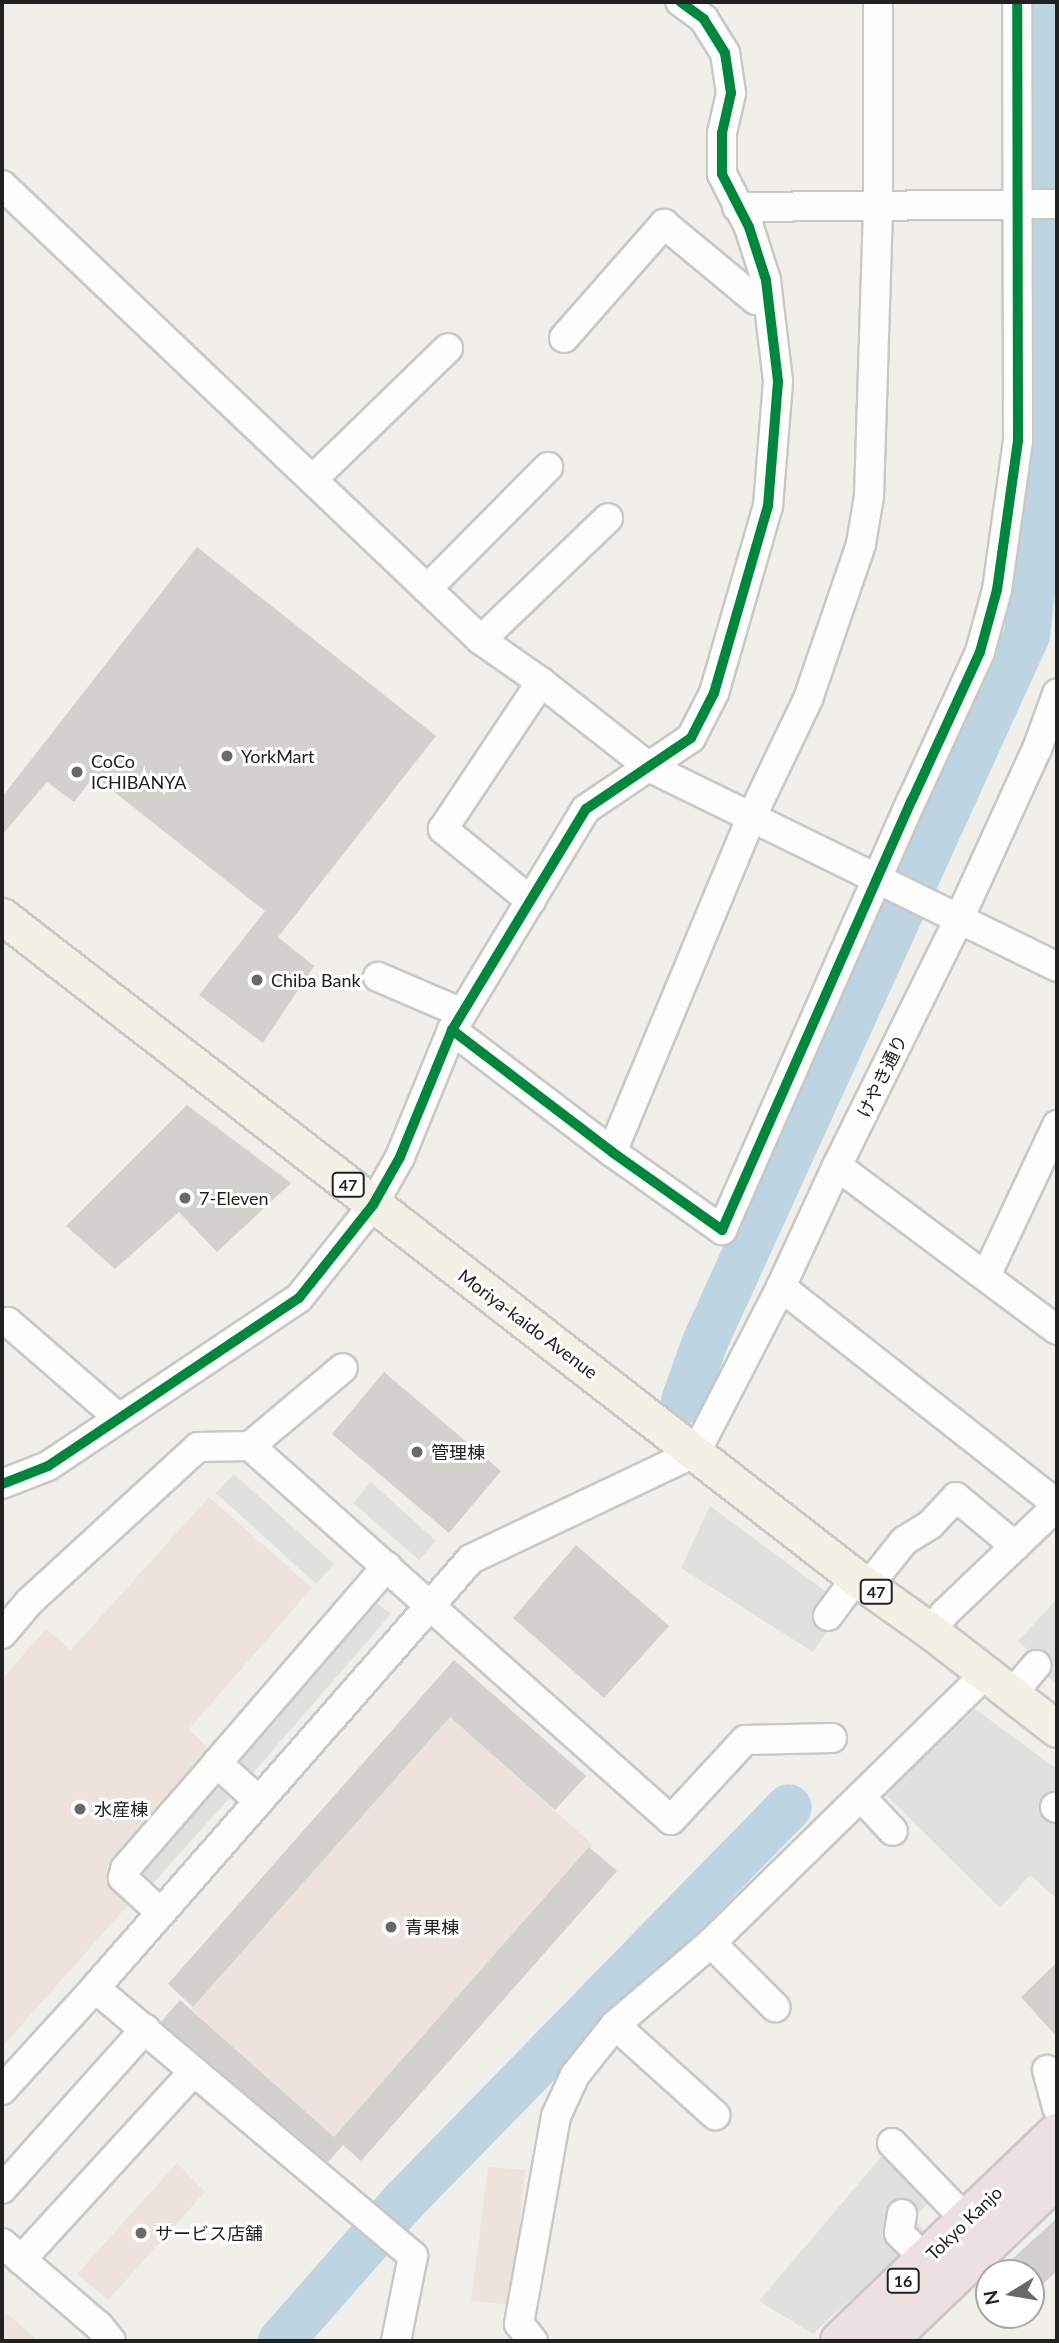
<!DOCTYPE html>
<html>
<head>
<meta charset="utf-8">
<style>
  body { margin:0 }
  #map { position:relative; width:1059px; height:2343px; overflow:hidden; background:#f0efea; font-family:Lato,"Noto Sans JP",sans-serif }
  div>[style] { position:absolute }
  .commercial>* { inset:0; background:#eee2dc }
  .parking>* { inset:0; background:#e0e0dd }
  .river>* { height:46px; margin:-23px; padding:0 23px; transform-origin:23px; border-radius:23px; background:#bdd4e3 }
  .building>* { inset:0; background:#d2d1cd }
  .roads { filter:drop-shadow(2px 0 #c8c8c6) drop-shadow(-2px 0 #c8c8c6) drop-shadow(0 2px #c8c8c6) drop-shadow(0 -2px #c8c8c6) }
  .minor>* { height:28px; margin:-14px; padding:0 14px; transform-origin:14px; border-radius:14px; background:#fdfdfc }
  .major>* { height:35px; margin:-17.5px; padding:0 17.5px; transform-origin:17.5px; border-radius:17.5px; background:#f3f0e6 }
  .highway>* { height:38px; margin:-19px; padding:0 19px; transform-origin:19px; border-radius:19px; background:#ece1e0 }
  .cycleway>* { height:10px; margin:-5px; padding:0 5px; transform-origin:5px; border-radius:5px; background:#00873e }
  .dots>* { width:19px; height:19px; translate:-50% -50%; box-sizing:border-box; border:4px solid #fff; border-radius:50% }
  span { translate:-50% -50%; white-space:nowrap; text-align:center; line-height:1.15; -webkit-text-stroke:6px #fff; paint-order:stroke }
  .shield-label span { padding:2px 5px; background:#fff; border:2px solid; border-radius:5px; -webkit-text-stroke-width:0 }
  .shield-label { font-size:16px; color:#212121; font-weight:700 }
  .poi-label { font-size:18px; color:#212121 }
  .left { translate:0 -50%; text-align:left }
  .street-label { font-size:18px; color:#212121 }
  .frame { position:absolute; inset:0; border:4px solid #212121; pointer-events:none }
  .north { position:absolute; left:975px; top:2259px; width:70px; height:70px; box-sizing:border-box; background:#fff; border:2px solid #a6a6a6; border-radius:50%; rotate:259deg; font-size:19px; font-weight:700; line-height:28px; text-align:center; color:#212121 }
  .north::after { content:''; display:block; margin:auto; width:24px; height:32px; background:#696967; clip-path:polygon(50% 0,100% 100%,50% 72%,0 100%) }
</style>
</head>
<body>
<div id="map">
  <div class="commercial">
    <i style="clip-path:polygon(209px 1497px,312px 1588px,189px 1729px,212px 1752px,107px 1866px,105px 1882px,129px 1904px,2px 2047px,2px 1679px,46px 1629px,71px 1650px)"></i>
    <i style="clip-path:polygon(450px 1717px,593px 1845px,334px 2137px,191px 2009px)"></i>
    <i style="clip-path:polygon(177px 2163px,205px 2192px,108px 2300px,77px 2274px)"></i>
    <i style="clip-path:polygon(488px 2167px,525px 2170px,512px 2305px,471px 2301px)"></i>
    <i style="clip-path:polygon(2px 2309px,38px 2341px,2px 2341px)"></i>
  </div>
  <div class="parking">
    <i style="clip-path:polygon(234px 1474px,334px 1564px,316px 1584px,216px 1493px)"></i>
    <i style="clip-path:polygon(371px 1482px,436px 1541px,419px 1560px,353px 1503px)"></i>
    <i style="clip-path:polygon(710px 1506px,844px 1605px,813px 1652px,681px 1568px)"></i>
    <i style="clip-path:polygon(1057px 1599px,1057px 1684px,1022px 1657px,1028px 1650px,1018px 1641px)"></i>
    <i style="clip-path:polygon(376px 1602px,391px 1614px,248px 1779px,234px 1766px)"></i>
    <i style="clip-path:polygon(975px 1709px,1057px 1769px,1057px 1899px,1030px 1875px,1000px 1908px,886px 1795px)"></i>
    <i style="clip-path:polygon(219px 1780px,234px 1793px,147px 1890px,133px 1877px)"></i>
    <i style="clip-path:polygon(887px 2150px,933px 2199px,913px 2218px,925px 2231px,813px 2334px,759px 2301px)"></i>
  </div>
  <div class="river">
    <i style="left:684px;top:1401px;width:63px;rotate:-70.4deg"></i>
    <i style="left:705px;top:1342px;width:777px;rotate:-65.51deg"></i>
    <i style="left:1027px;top:635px;width:230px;rotate:-83.5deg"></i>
    <i style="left:1053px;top:406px;width:404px;rotate:-89.9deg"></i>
    <i style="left:281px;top:2341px;width:188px;rotate:-48.7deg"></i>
    <i style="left:405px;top:2200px;width:549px;rotate:-45.66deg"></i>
  </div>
  <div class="building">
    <i style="clip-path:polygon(197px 547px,436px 736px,278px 937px,314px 966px,263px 1043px,199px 995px,265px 911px,94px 776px,74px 802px,47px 782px,2px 835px,2px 797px)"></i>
    <i style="clip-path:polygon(187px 1105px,291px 1183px,217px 1252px,179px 1212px,115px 1269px,66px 1226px)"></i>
    <i style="clip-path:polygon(384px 1372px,501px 1471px,449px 1533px,332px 1434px)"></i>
    <i style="clip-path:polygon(576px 1545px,669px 1626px,604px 1698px,513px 1618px)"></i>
    <i style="clip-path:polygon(454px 1660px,586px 1776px,555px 1810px,450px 1717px,193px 2007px,168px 1984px)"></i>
    <i style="clip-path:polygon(589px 1847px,617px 1871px,361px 2161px,334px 2137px)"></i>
    <i style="clip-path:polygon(1057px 1962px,1057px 2037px,1021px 1997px)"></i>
    <i style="clip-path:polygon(180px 2000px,343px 2145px,328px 2162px,161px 2022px)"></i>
    <i style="clip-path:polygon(1057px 2218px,1057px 2271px,1031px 2295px,1031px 2273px,997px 2273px)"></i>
  </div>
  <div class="roads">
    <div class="minor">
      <i style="left:2px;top:185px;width:661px;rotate:43.53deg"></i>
      <i style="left:481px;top:640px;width:73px;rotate:35deg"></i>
      <i style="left:541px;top:682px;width:137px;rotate:38.2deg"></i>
      <i style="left:649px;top:767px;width:454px;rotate:26.1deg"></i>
      <i style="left:737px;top:207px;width:320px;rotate:-0.5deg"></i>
      <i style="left:564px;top:338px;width:152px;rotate:-48.7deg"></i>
      <i style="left:664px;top:224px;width:119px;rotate:39.6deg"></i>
      <i style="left:756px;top:300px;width:11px;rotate:-10deg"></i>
      <i style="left:313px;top:479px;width:188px;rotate:-44.1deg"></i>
      <i style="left:427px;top:589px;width:172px;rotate:-45.2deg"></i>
      <i style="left:481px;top:640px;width:176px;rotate:-43.8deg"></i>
      <i style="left:531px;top:901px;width:114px;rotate:-140.7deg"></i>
      <i style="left:443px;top:829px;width:177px;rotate:-56.3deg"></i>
      <i style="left:378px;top:977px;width:91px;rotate:23.2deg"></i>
      <i style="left:452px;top:1030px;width:201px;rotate:37.3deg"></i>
      <i style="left:612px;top:1152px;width:135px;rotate:35.3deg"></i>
      <i style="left:722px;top:1230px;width:470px;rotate:-66.2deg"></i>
      <i style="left:912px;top:800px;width:163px;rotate:-65.3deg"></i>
      <i style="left:980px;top:652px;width:64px;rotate:-74.7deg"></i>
      <i style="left:997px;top:590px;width:150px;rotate:-82deg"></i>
      <i style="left:1018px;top:441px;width:439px;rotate:-90.1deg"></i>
      <i style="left:612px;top:1152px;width:362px;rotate:-67.4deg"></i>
      <i style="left:751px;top:818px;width:132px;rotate:-64.4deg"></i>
      <i style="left:808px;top:699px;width:164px;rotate:-71.1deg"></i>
      <i style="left:861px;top:544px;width:49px;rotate:-80.5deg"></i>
      <i style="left:869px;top:496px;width:290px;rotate:-88.2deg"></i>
      <i style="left:878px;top:206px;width:204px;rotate:-90deg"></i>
      <i style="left:837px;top:1166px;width:274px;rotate:36.7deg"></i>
      <i style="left:986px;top:1276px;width:167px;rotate:-64.8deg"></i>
      <i style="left:781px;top:1287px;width:351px;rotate:38.2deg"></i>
      <i style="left:8px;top:1322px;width:147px;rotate:40.9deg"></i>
      <i style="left:250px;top:1446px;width:121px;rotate:-40deg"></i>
      <i style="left:2px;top:1484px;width:49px;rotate:-21.4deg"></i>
      <i style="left:48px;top:1466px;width:302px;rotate:-33.8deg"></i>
      <i style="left:299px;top:1298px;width:119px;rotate:-51.5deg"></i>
      <i style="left:373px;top:1205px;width:55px;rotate:-60.6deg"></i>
      <i style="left:400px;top:1157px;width:137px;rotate:-67.7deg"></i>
      <i style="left:452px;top:1030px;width:258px;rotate:-58.8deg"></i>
      <i style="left:586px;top:809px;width:127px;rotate:-34.1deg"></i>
      <i style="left:691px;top:738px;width:51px;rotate:-62.9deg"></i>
      <i style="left:714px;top:693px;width:195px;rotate:-73.9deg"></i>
      <i style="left:768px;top:506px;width:125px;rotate:-85.4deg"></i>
      <i style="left:778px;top:381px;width:102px;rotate:-96.8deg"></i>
      <i style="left:766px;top:280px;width:56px;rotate:-107.8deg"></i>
      <i style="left:749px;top:227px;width:59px;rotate:-117deg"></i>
      <i style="left:722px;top:174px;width:41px;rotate:-90deg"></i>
      <i style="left:722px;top:133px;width:41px;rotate:-77.3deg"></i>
      <i style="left:731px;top:93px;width:40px;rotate:-98.5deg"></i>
      <i style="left:725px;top:53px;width:40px;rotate:-122deg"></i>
      <i style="left:704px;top:19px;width:29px;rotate:-144deg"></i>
      <i style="left:868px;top:1586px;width:58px;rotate:-51.3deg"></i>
      <i style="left:904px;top:1541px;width:31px;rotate:-32deg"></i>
      <i style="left:930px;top:1525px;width:38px;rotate:-47deg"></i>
      <i style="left:956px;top:1497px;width:77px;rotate:39.7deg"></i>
      <i style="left:828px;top:1616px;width:47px;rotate:-53.6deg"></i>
      <i style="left:932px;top:1632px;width:22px;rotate:-56deg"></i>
      <i style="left:944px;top:1614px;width:156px;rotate:-43.7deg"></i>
      <i style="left:2px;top:1634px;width:42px;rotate:-49.8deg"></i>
      <i style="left:29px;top:1602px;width:229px;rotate:-42.5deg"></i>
      <i style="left:198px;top:1447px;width:52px;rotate:-1.1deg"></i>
      <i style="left:250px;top:1446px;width:563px;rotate:41.62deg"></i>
      <i style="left:671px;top:1820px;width:109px;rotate:-47.2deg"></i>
      <i style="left:745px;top:1740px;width:87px;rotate:-1.3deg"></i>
      <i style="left:1012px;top:1694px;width:38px;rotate:-50deg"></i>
      <i style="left:862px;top:1798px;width:45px;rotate:46.8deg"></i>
      <i style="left:259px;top:1801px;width:57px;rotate:-137.9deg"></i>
      <i style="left:217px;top:1763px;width:260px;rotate:-49.2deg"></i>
      <i style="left:1055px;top:1807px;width:2px;rotate:27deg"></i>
      <i style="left:161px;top:1913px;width:52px;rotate:-137.4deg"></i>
      <i style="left:123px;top:1878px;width:9px;rotate:-77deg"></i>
      <i style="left:125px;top:1869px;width:140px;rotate:-49deg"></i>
      <i style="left:711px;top:1943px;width:91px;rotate:45deg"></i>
      <i style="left:95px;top:1988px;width:416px;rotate:40.1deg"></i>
      <i style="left:413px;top:2256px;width:87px;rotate:101.3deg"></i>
      <i style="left:615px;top:2025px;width:135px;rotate:42deg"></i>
      <i style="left:1047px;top:2070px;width:39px;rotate:75deg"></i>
      <i style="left:2px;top:2090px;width:138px;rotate:-47.6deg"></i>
      <i style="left:95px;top:1988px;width:570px;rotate:-48.77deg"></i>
      <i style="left:471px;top:1559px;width:249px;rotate:-25.4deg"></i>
      <i style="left:696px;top:1452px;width:186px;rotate:-62.7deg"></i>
      <i style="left:781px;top:1287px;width:133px;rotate:-65.2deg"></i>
      <i style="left:837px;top:1166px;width:275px;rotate:-63.7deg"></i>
      <i style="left:959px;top:919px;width:187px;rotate:-65.4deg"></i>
      <i style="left:1037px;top:749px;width:59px;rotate:-70deg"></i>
      <i style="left:892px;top:2143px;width:108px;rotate:46.1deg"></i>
      <i style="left:2px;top:2189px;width:215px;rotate:-48.2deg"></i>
      <i style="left:902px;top:2214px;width:19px;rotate:99deg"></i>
      <i style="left:899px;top:2233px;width:38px;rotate:45deg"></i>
      <i style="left:2px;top:2243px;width:128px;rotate:40.6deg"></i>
      <i style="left:99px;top:2326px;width:19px;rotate:51deg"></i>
      <i style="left:21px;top:2260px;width:255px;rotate:-47.5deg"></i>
      <i style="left:533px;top:2341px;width:22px;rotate:-129deg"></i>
      <i style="left:519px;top:2324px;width:211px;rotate:-79.9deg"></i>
      <i style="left:556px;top:2116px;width:45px;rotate:-65.1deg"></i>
      <i style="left:575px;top:2075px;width:64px;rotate:-51.3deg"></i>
      <i style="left:615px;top:2025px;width:126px;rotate:-40.5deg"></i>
      <i style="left:711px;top:1943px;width:385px;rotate:-44.4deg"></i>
    </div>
    <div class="major">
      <i style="left:2px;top:916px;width:1081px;rotate:37.78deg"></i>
      <i style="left:856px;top:1578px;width:93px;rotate:35.4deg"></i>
      <i style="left:932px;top:1632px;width:158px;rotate:37.8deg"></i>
    </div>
    <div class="highway">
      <i style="left:840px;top:2341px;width:301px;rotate:-43.8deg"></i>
      <i style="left:887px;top:2341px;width:236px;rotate:-43.8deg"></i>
    </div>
  </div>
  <div class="cycleway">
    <i style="left:452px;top:1030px;width:201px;rotate:37.3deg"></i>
    <i style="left:612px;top:1152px;width:135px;rotate:35.3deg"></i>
    <i style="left:722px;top:1230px;width:470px;rotate:-66.2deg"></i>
    <i style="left:912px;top:800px;width:163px;rotate:-65.3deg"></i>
    <i style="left:980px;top:652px;width:64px;rotate:-74.7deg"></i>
    <i style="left:997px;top:590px;width:150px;rotate:-82deg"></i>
    <i style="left:1018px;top:441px;width:439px;rotate:-90.1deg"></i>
    <i style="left:2px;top:1484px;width:49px;rotate:-21.4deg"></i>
    <i style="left:48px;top:1466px;width:302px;rotate:-33.8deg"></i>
    <i style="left:299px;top:1298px;width:119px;rotate:-51.5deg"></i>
    <i style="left:373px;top:1205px;width:55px;rotate:-60.6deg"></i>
    <i style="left:400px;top:1157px;width:137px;rotate:-67.7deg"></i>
    <i style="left:452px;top:1030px;width:258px;rotate:-58.8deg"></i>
    <i style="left:586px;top:809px;width:127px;rotate:-34.1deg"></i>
    <i style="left:691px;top:738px;width:51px;rotate:-62.9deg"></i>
    <i style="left:714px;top:693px;width:195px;rotate:-73.9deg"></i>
    <i style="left:768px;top:506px;width:125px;rotate:-85.4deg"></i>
    <i style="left:778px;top:381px;width:102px;rotate:-96.8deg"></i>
    <i style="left:766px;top:280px;width:56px;rotate:-107.8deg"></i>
    <i style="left:749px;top:227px;width:59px;rotate:-117deg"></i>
    <i style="left:722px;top:174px;width:41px;rotate:-90deg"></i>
    <i style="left:722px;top:133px;width:41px;rotate:-77.3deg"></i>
    <i style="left:731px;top:93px;width:40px;rotate:-98.5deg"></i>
    <i style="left:725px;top:53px;width:40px;rotate:-122deg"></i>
    <i style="left:704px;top:19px;width:29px;rotate:-144deg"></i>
  </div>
  <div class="dots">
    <i style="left:227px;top:756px;background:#696967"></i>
    <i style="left:77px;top:772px;background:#696967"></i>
    <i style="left:257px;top:980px;background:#696967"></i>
    <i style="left:185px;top:1198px;background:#696967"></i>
    <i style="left:417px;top:1452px;background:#696967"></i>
    <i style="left:80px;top:1809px;background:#696967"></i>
    <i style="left:391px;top:1927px;background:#696967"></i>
    <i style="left:141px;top:2233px;background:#696967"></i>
  </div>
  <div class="shield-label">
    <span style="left:348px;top:1185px">47</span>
    <span style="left:876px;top:1592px">47</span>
    <span style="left:903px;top:2281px">16</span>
  </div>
  <div class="poi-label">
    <span class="left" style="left:241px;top:756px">YorkMart</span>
    <span class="left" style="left:91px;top:772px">CoCo<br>ICHIBANYA</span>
    <span class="left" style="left:271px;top:980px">Chiba Bank</span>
    <span class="left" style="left:199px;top:1198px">7-Eleven</span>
    <span class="left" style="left:431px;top:1452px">管理棟</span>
    <span class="left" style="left:94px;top:1809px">水産棟</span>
    <span class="left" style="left:405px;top:1927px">青果棟</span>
    <span class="left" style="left:155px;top:2233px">サービス店舗</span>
  </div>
  <div class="street-label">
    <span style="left:882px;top:1076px;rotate:-64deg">けやき通り</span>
    <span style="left:528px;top:1324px;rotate:37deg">Moriya-kaido Avenue</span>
    <span style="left:964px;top:2223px;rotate:-44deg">Tokyo Kanjo</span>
  </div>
  <div class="frame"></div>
  <div class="north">N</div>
</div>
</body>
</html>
